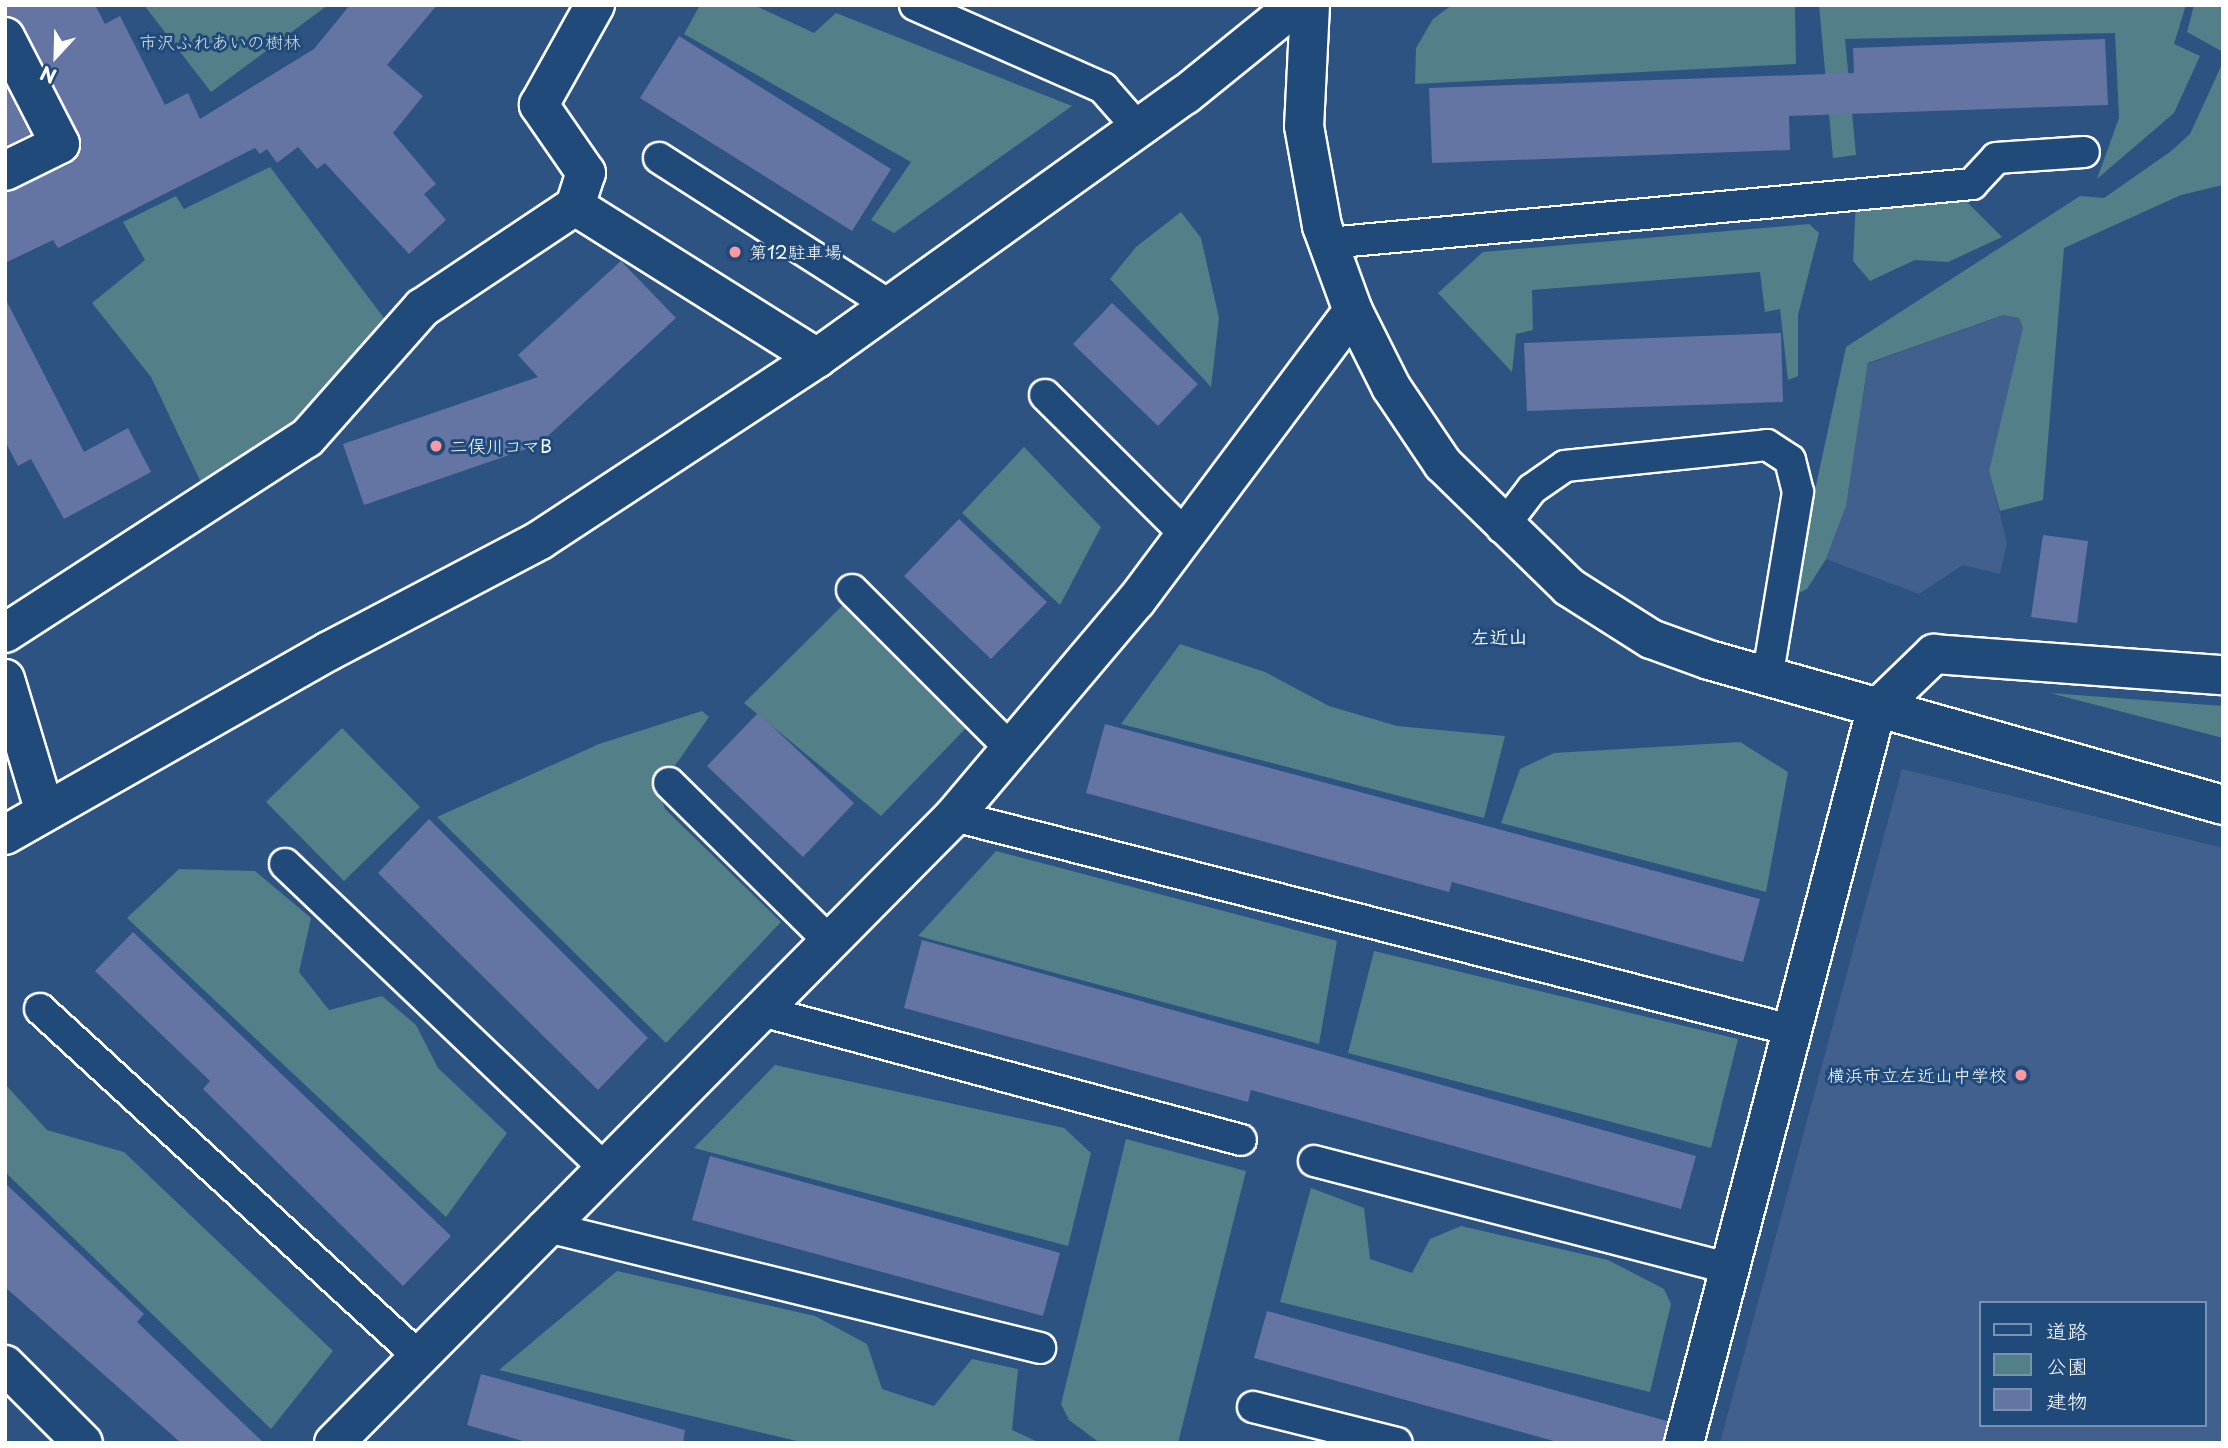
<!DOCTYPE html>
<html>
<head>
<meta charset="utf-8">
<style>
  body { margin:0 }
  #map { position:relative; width:2228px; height:1448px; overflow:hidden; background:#2d5382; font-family:"Playpen Sans","Klee One",sans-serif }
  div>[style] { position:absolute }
  .built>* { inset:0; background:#42608e }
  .green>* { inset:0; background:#527f88 }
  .building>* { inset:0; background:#6475a4 }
  .roads { filter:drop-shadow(2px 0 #fff) drop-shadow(-2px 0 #fff) drop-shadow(0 2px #fff) drop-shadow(0 -2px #fff) }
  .lane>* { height:30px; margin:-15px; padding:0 15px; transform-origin:15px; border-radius:15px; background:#1f4a7a }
  .street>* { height:38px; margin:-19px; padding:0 19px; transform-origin:19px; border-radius:19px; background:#1f4a7a }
  .secondary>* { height:38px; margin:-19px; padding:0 19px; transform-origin:19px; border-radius:19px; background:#1f4a7a }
  .dots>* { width:19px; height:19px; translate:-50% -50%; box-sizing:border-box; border:4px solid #1f4a7a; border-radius:50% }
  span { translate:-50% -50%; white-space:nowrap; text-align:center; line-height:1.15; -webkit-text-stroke:6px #1f4a7a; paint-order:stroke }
  .park-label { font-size:18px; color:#d4dfe1 }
  .poi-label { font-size:18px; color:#fff }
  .left { translate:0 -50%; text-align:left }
  .right { translate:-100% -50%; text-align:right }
  .neighbourhood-label { font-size:19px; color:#fff; font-weight:700 }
  .frame { position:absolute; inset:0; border:7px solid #fff; pointer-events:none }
  .legend { position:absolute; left:1979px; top:1301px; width:228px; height:126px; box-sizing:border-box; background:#1f4a7a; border:2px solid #7992af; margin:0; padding:9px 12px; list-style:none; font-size:21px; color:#fff }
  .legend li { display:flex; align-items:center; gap:14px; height:35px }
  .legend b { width:35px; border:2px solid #7992af }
  .north { position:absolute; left:21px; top:21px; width:70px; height:70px; -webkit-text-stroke:5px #1f4a7a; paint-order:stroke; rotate:202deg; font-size:19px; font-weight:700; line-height:28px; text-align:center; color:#fff }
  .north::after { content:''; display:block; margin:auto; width:24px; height:32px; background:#fff; clip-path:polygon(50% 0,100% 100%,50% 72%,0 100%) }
</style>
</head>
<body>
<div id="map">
  <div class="built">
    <i style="clip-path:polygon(2003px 315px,2019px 318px,2024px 328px,1989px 471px,2007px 543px,2000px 574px,1963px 565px,1919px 594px,1826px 559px,1846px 506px,1868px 364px)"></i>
    <i style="clip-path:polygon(evenodd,1902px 769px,2223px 848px,2223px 1443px,1720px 1443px,1902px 769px,1981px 1303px,2205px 1303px,2205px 1425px,1981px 1425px,1981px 1303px)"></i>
  </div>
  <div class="green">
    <i style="clip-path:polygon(144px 5px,328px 5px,211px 92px)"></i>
    <i style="clip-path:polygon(700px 5px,754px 5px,814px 33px,836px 13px,1072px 106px,894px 233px,871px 220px,911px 162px,684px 34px)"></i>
    <i style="clip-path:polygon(1452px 5px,1795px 5px,1796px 64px,1415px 84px,1416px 48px,1433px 19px)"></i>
    <i style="clip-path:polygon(1819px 5px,2186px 5px,2174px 44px,2200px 56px,2174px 113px,2097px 179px,2119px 118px,2115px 33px,1845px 39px,1856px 155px,1833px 158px)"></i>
    <i style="clip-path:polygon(2194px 5px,2223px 5px,2223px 52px,2187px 32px)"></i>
    <i style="clip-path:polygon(2223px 62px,2223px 185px,2181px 195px,2064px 248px,2043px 500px,2000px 511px,1989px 471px,2023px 328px,2019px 318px,2003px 315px,1868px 363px,1846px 506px,1826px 559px,1807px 589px,1792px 596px,1846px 347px,2080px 196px,2104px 198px,2170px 152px,2190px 134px)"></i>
    <i style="clip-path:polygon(270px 167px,384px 318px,294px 432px,207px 495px,151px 377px,92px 303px,145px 260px,123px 222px,176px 196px,184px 209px)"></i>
    <i style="clip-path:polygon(1958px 193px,2002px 237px,1948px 262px,1915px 260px,1870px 281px,1853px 261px,1856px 199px)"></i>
    <i style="clip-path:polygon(1181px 212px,1201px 238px,1219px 318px,1211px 387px,1110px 279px,1136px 247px)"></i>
    <i style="clip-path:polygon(1809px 224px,1819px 233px,1798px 315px,1798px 376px,1788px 380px,1780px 309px,1765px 312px,1760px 272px,1532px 290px,1533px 330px,1516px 334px,1512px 372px,1438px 293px,1483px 252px)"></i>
    <i style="clip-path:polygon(1024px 447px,1101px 527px,1060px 605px,962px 513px)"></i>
    <i style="clip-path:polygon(843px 605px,966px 728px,881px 816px,744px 703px)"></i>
    <i style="clip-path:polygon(1180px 644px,1265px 672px,1329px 706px,1397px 726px,1505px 736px,1484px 818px,1121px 724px)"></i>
    <i style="clip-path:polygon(2050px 693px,2223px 706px,2223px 738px)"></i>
    <i style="clip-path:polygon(702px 711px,709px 717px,658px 790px,665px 809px,781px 922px,666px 1043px,437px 817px,599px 744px)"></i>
    <i style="clip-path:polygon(342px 728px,420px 807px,344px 881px,266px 802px)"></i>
    <i style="clip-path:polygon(1740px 742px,1788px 772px,1766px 892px,1501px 823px,1520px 769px,1554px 753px)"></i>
    <i style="clip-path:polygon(996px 851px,1337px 941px,1319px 1044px,918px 936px)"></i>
    <i style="clip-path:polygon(179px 869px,255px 871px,311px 918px,299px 972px,329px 1010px,382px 996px,416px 1025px,438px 1068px,507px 1133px,446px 1217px,127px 918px)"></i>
    <i style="clip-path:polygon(1374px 951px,1738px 1039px,1711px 1148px,1348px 1053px)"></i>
    <i style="clip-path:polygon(775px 1065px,1064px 1128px,1091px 1153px,1068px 1246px,694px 1148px)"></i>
    <i style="clip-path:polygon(5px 1084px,47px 1130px,124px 1152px,333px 1351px,271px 1429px,5px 1172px)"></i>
    <i style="clip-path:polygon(1126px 1139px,1246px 1171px,1178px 1443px,1100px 1443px,1069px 1420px,1061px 1404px)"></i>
    <i style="clip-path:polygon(1311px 1188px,1364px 1208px,1370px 1259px,1412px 1273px,1430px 1239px,1461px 1226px,1608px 1260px,1664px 1289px,1671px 1304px,1650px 1392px,1280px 1302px)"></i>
    <i style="clip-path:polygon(617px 1271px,815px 1316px,867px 1344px,882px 1389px,934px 1406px,972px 1359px,1018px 1369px,1012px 1430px,1040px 1443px,805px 1443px,499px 1370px)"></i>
  </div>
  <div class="building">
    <i style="clip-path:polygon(5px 5px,95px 5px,105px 24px,120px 16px,165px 105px,188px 93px,200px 119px,314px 49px,350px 5px,437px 5px,387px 65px,423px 96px,393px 133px,436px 184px,424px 194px,446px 220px,409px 254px,325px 163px,317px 169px,298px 147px,277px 163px,267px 149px,260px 154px,255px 148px,58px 248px,53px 240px,5px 263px,5px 193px,70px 164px,82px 145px,24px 27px,5px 15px)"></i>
    <i style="clip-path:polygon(679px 36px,891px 169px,852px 231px,640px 98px)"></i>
    <i style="clip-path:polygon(2105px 39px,2108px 105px,1789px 116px,1790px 150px,1432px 163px,1429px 88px,1854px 73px,1853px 48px)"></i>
    <i style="clip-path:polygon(5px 85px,30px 134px,5px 147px)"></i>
    <i style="clip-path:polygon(621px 261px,676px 318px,538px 445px,364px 505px,343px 444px,538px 377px,518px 355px)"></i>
    <i style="clip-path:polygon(5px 298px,84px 452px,128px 428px,151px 472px,64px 519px,31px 459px,18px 466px,5px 441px)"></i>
    <i style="clip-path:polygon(1112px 303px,1198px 384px,1158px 426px,1073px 344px)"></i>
    <i style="clip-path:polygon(1781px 333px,1783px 402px,1527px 411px,1524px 343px)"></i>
    <i style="clip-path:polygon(959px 519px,1047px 602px,991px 659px,904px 576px)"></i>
    <i style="clip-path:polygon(2043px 535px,2088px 541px,2077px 623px,2031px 617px)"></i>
    <i style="clip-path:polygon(758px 713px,854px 803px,803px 857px,707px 766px)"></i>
    <i style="clip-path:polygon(1105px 724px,1760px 899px,1743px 962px,1452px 882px,1449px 892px,1086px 793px)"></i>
    <i style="clip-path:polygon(429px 819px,648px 1038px,598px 1090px,378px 873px)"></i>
    <i style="clip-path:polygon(133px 932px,451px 1236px,403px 1286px,203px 1089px,210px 1081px,95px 971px)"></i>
    <i style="clip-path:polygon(922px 940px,1696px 1156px,1681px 1209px,1251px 1090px,1248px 1102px,904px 1008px)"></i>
    <i style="clip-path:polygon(710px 1156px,1060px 1253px,1043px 1316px,692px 1220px)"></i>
    <i style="clip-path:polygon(5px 1183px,144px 1314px,137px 1322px,264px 1443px,181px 1443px,5px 1287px)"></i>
    <i style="clip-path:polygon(1267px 1311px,1667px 1421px,1663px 1443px,1561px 1443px,1254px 1358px)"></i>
    <i style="clip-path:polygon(481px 1374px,685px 1430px,683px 1443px,530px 1443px,467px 1425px)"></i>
  </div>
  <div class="roads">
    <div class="lane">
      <i style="left:915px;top:5px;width:206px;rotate:23.8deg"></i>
      <i style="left:1103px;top:88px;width:55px;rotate:48.7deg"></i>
      <i style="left:659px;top:158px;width:274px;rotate:32.6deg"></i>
      <i style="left:1328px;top:243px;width:647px;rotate:-5.23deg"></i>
      <i style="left:1972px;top:184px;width:35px;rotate:-47deg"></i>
      <i style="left:1996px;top:158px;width:88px;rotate:-3.9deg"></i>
      <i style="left:1045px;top:395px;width:199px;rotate:44.8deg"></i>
      <i style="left:1502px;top:528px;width:49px;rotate:-52.4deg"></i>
      <i style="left:1532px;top:489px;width:40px;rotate:-34.9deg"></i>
      <i style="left:1565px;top:466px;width:203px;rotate:-5.9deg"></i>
      <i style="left:1767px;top:445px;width:27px;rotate:33deg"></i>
      <i style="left:1790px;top:460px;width:33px;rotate:76deg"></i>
      <i style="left:1798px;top:492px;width:190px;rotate:99.4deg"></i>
      <i style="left:852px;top:590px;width:225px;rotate:45deg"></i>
      <i style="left:669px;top:783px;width:225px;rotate:44.6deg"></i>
      <i style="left:954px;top:816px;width:864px;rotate:14.34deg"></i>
      <i style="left:285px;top:864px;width:438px;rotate:43.6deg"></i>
      <i style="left:40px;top:1009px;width:512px;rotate:42.54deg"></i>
      <i style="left:758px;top:1010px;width:500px;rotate:15.06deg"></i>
      <i style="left:1314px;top:1161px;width:428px;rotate:14.5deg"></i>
      <i style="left:543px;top:1226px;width:512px;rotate:13.79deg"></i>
      <i style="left:1253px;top:1407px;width:148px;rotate:14deg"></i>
    </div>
    <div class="street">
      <i style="left:5px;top:37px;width:120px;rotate:62.8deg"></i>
      <i style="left:60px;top:144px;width:61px;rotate:153.9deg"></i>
      <i style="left:575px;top:206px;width:35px;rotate:-72deg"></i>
      <i style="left:586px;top:173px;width:83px;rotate:-124.7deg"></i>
      <i style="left:539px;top:105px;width:115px;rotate:-60.8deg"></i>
      <i style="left:5px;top:633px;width:359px;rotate:-32.9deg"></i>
      <i style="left:307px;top:438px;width:174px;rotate:-48.5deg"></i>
      <i style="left:422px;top:308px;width:184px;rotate:-33.7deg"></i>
      <i style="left:575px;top:206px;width:286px;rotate:32.1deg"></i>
      <i style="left:5px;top:679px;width:136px;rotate:73.3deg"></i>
      <i style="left:5px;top:1365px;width:110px;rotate:45deg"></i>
      <i style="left:334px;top:1443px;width:882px;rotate:-45.32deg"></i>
      <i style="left:954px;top:816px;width:282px;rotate:-49.8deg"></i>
      <i style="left:1136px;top:601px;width:362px;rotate:-53.2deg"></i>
      <i style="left:1684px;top:1443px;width:758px;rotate:-75.32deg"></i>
      <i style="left:1876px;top:710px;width:81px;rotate:-44deg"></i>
      <i style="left:1934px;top:654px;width:290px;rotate:4.2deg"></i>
    </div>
    <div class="secondary">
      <i style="left:1310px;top:5px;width:121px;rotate:92.8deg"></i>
      <i style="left:1304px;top:126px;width:102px;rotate:79.8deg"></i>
      <i style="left:1322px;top:226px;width:90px;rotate:70deg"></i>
      <i style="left:1353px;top:311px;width:85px;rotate:63.4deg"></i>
      <i style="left:1391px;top:387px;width:93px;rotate:56deg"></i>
      <i style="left:1443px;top:464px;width:176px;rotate:44.3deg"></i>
      <i style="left:1569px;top:587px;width:97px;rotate:32.4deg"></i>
      <i style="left:1651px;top:639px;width:62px;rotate:19.9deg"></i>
      <i style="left:1709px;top:660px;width:534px;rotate:15.75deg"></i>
      <i style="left:5px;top:835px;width:373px;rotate:-29.6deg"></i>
      <i style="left:329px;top:651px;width:238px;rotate:-27.7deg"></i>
      <i style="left:540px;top:540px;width:331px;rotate:-33.3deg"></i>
      <i style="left:817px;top:358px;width:452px;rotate:-35.6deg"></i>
      <i style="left:1185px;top:95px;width:143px;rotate:-39deg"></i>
    </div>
  </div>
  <div class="dots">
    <i style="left:735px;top:252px;background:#ff9aa2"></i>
    <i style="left:436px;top:446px;background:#ff9aa2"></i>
    <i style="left:2021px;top:1075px;background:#ff9aa2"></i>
  </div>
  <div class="park-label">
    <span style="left:220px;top:42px">市沢ふれあいの樹林</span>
  </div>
  <div class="poi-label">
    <span class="left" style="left:749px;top:252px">第12駐車場</span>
    <span class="left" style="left:450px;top:446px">二俣川コマB</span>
    <span class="right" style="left:2007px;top:1075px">横浜市立左近山中学校</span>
  </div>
  <div class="neighbourhood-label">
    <span style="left:1499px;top:637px">左近山</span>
  </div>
  <div class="frame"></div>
  <ul class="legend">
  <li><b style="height:9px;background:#1f4a7a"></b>道路</li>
  <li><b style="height:19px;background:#527f88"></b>公園</li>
  <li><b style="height:19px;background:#6475a4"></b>建物</li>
  </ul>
  <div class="north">N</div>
</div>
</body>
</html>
